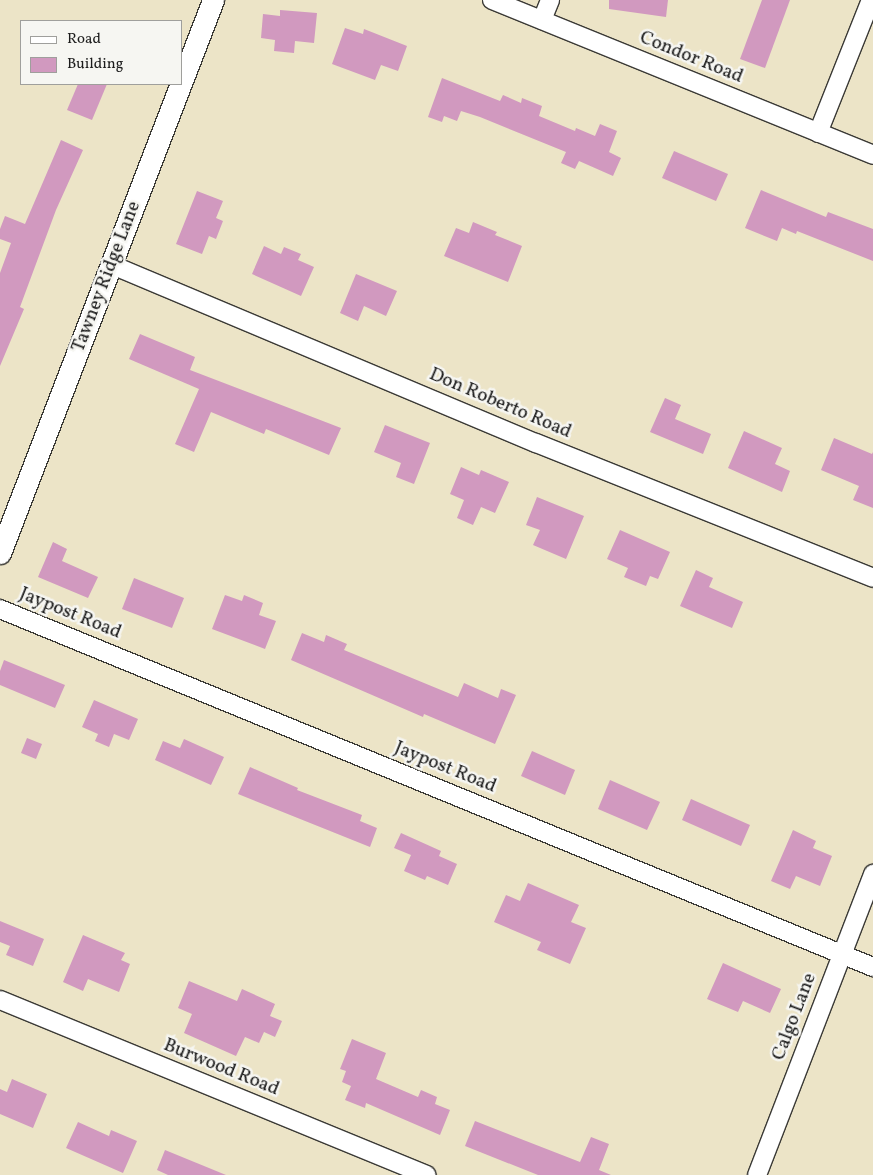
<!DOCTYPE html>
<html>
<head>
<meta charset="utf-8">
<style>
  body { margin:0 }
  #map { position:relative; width:873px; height:1175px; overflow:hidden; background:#ece4c7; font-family:Vollkorn,serif }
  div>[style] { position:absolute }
  .building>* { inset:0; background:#d199bf }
  .roads { filter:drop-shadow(1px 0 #3b3a36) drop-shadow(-1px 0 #3b3a36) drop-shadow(0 1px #3b3a36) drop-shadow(0 -1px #3b3a36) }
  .minor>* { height:18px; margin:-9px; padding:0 9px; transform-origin:9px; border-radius:9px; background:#fff }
  .tertiary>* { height:21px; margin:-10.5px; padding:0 10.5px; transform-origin:10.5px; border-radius:10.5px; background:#fff }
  span { translate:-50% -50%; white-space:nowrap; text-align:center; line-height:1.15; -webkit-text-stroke:5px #f6f6f2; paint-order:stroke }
  .street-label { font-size:19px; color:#1c1c1c }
  .legend { position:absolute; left:20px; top:20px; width:162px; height:65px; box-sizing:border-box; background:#f6f6f2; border:1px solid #9f9f9c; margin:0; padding:6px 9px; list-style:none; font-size:15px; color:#1c1c1c }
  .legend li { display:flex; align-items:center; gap:10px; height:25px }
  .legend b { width:25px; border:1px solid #9f9f9c }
</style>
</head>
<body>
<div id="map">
  <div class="building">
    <i style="clip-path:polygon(609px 0,668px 0,666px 17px,609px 9px)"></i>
    <i style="clip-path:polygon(762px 0,790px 0,765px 68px,740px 59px)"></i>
    <i style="clip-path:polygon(280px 10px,317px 13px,314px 43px,295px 41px,294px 53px,274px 51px,275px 40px,261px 38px,263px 14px,280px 16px)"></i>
    <i style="clip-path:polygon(345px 28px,363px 34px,364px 29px,407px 46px,398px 71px,381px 65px,375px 80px,332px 64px)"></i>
    <i style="clip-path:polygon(442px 78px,500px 101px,503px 95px,521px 103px,522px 98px,542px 106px,539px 116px,575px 131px,576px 128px,595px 136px,600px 124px,617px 131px,609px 152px,621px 158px,613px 176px,579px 161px,575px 169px,561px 163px,566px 152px,480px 117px,461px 111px,457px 121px,444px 116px,442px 122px,428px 117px)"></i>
    <i style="clip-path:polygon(78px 84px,107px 84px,92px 120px,67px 110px)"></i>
    <i style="clip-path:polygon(61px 140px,83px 150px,56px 210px,20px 307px,24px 309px,0 366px,0 273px,11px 243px,0 239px,0 229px,5px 216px,25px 224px)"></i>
    <i style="clip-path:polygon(674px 151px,728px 174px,716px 201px,662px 178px)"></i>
    <i style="clip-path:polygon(761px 190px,826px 217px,828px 212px,873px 229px,873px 261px,797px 231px,796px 234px,782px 228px,777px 241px,745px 228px)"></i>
    <i style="clip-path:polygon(197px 191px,223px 201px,216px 218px,223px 221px,216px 239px,209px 236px,202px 254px,176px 244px)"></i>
    <i style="clip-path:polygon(473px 222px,497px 232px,495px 235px,522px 246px,508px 282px,444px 256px,456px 228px,469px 233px)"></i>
    <i style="clip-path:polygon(264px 246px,281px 254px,284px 247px,301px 254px,298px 260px,314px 267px,301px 296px,252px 274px)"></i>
    <i style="clip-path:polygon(356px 274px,397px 291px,386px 316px,364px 306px,358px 321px,340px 313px)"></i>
    <i style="clip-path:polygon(140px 334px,195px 357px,190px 370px,341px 428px,329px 455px,266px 429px,264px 434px,211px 412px,194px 452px,175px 444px,199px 389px,129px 359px)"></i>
    <i style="clip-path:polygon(665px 398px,681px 405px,675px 419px,711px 434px,703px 454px,650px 432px)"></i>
    <i style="clip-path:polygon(385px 425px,430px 443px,414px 484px,396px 477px,401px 463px,374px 452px)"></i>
    <i style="clip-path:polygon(744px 431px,782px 448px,775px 464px,790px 471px,782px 492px,728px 468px)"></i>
    <i style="clip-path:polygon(834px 438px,872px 454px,873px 452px,873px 508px,853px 500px,859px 486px,821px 470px)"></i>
    <i style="clip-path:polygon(461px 467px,479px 475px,481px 470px,509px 482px,495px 513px,481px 507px,473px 525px,457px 518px,464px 500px,450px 494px)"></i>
    <i style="clip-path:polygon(537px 497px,584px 516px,566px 559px,533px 545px,540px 530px,526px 525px)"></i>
    <i style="clip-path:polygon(620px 530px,670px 552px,658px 579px,650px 576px,646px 586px,624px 577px,628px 568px,607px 559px)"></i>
    <i style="clip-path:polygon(53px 542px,67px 549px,62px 561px,98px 577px,88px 598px,38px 577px)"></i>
    <i style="clip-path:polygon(696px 570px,713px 578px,709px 587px,743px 602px,732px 628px,680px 606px)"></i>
    <i style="clip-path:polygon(134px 578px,184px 598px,172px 628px,122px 609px)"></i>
    <i style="clip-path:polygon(225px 595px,242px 601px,244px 595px,263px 603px,259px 615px,276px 621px,265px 649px,212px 629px)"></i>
    <i style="clip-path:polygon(302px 633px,324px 642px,326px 635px,347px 644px,344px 650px,458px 697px,464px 683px,498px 698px,501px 689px,516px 695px,495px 744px,424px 714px,423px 717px,291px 660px)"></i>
    <i style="clip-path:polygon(4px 660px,65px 685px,55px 708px,0 685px,0 671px)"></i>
    <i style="clip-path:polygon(94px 700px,138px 719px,129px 740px,114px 734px,109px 747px,95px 741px,98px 734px,82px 727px)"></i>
    <i style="clip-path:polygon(27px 738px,42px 744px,36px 759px,21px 753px)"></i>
    <i style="clip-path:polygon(184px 739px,224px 757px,211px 785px,155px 760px,163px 741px,180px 748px)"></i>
    <i style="clip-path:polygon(532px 751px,575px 770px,565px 795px,521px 776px)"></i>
    <i style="clip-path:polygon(250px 767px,298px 788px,297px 790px,362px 815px,360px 821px,377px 828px,370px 847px,238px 794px)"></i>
    <i style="clip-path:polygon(610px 780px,660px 802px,647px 830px,598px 809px)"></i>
    <i style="clip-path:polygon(691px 799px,750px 825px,741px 846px,682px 820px)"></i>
    <i style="clip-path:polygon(793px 830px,816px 841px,813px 848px,832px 856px,820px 886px,796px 876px,790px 889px,771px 881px)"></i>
    <i style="clip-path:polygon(401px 833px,441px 851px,439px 856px,457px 864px,448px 885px,427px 876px,425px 880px,404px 871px,411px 855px,394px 848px)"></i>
    <i style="clip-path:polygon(528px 883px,579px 905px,571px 922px,586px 928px,570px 964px,537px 950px,541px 942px,494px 922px,506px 895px,520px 901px)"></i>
    <i style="clip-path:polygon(0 921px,44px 939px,33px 966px,6px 955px,10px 946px,0 942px)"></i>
    <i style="clip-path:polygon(83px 935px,125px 953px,121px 960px,130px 964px,119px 992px,88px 979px,83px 991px,63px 982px)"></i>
    <i style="clip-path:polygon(723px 963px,781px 989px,770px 1013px,743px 1001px,738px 1012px,707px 999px)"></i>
    <i style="clip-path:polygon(189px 981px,237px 1001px,242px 989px,275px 1004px,270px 1016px,282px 1021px,275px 1037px,264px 1032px,259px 1043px,245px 1037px,236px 1056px,184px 1033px,192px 1014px,178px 1008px)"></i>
    <i style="clip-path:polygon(352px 1039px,386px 1053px,376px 1079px,418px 1097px,421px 1090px,437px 1097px,435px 1104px,450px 1110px,440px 1135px,366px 1103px,365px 1108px,345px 1100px,351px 1086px,342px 1082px,346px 1071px,340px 1069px)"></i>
    <i style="clip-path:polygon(12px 1079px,47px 1094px,33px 1128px,0 1114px,0 1089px,7px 1092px)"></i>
    <i style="clip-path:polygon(475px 1121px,580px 1162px,591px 1137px,609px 1144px,599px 1170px,611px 1175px,538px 1175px,465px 1146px)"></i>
    <i style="clip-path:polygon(78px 1122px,109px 1136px,111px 1130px,137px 1141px,123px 1173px,66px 1148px)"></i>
    <i style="clip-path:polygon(165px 1150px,226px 1175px,168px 1175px,157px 1170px)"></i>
  </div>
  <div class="roads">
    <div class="minor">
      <i style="left:492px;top:0;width:411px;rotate:22.1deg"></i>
      <i style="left:542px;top:20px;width:22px;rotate:-68deg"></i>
      <i style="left:818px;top:133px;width:143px;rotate:-68.3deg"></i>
      <i style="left:112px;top:265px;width:460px;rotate:22.8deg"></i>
      <i style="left:536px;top:443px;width:363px;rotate:21.8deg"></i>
      <i style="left:0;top:609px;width:944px;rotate:22.3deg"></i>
      <i style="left:0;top:1000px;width:461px;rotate:22.3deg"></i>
      <i style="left:757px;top:1175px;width:323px;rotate:-68.9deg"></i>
    </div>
    <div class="tertiary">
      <i style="left:0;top:553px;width:593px;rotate:-68.93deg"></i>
    </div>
  </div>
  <div class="street-label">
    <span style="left:691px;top:58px;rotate:22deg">Condor Road</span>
    <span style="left:107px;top:277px;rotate:-69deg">Tawney Ridge Lane</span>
    <span style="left:500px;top:404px;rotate:23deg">Don Roberto Road</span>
    <span style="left:70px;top:614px;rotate:22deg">Jaypost Road</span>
    <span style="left:445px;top:768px;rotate:22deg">Jaypost Road</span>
    <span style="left:795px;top:1017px;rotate:-69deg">Calgo Lane</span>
    <span style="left:221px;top:1068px;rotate:22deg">Burwood Road</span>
  </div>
  <ul class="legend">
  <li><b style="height:6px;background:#fff"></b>Road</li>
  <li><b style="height:14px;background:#d199bf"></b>Building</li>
  </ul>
</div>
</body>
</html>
